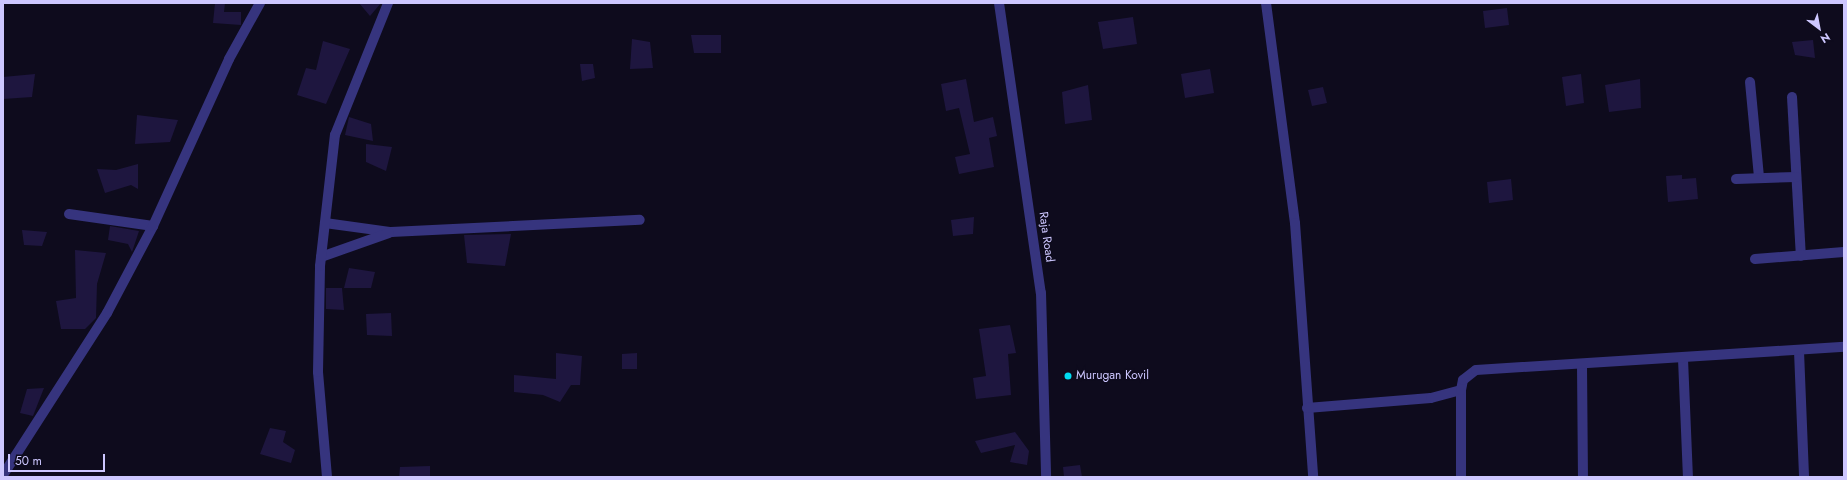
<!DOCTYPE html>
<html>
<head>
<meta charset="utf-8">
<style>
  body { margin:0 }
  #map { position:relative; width:1847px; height:480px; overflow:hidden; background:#0e0b1d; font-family:Jost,sans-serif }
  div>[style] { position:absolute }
  .building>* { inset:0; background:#1e163f }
  .minor>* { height:10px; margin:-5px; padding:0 5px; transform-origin:5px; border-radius:5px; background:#36347e }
  .dots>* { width:11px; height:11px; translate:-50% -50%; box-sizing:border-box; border:2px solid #0e0b1d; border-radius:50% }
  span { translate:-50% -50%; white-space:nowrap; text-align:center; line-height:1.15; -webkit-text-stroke:3px #0e0b1d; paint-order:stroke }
  .street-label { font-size:12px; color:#cdc7ff }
  .poi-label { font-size:12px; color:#cdc7ff }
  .left { translate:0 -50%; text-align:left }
  .frame { position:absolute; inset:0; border:4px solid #cdc7ff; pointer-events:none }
  .north { position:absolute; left:1799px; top:8px; width:40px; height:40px; -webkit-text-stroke:3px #0e0b1d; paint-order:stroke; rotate:148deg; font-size:11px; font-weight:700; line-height:16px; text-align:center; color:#cdc7ff }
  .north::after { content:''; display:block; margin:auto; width:14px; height:18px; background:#cdc7ff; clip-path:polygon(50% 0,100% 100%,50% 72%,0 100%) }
  .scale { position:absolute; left:8px; top:454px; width:97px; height:18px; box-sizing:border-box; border:2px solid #cdc7ff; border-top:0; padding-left:5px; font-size:12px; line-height:14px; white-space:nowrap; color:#cdc7ff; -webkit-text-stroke:3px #0e0b1d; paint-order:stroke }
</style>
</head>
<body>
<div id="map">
  <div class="building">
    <i style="clip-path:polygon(215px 3px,225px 3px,224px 12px,241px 12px,241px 25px,213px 23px)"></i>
    <i style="clip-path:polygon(359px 3px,381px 3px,370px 16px)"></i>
    <i style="clip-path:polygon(1507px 8px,1509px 25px,1485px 28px,1483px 11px)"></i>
    <i style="clip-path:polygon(1133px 17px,1137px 44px,1103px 49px,1098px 22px)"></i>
    <i style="clip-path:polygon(691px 35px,721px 35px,721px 53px,694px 53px)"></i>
    <i style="clip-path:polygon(632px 39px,650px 42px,653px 68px,630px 69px)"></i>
    <i style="clip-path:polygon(1813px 40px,1815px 58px,1795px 55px,1792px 42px)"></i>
    <i style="clip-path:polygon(323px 41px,350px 49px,326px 104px,297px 95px,306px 68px,316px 70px)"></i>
    <i style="clip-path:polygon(580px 64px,593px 64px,595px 78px,582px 81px)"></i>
    <i style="clip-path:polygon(1210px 69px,1214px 93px,1185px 98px,1181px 74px)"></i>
    <i style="clip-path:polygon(35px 74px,32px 97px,3px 99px,3px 77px)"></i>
    <i style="clip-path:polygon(1581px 74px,1584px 103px,1566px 106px,1562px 77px)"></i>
    <i style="clip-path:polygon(966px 79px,974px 122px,993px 117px,997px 136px,989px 138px,994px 167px,959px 174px,955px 157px,970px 154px,959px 108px,946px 111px,941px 84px)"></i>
    <i style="clip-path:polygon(1640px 79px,1641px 108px,1609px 112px,1605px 85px)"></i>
    <i style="clip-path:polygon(1088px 85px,1092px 120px,1065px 124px,1062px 92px)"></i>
    <i style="clip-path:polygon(1323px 87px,1327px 103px,1312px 106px,1308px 90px)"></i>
    <i style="clip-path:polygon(137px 115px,178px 120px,170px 142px,135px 144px)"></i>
    <i style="clip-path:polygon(349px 117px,371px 124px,373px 141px,345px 135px)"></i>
    <i style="clip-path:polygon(366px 144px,392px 147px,386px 171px,366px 162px)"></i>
    <i style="clip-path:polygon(138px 164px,138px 189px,131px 185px,105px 193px,97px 169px,116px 170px)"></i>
    <i style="clip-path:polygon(1682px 175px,1682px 179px,1696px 178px,1698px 199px,1668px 202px,1666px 176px)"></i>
    <i style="clip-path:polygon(1511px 179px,1513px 200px,1489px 203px,1487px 182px)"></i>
    <i style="clip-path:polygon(974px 217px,973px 234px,953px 236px,951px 220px)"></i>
    <i style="clip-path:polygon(110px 226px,139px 231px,132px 252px,128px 244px,108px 240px)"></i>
    <i style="clip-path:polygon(22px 230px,47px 232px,42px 246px,24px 245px)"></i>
    <i style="clip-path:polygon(511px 234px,505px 266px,467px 263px,464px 235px)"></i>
    <i style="clip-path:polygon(75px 250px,106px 253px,97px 284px,96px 318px,85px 329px,61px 329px,56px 301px,76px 298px)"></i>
    <i style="clip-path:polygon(349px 268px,375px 272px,371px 288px,344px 288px)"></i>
    <i style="clip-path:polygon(326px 288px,342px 288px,344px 310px,326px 309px)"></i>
    <i style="clip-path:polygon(391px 313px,392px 336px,367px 335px,366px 314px)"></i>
    <i style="clip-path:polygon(1010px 325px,1016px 353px,1008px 354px,1011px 395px,976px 399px,973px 378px,986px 376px,979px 329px)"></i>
    <i style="clip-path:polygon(556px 353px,582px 356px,580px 385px,571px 385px,560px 402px,543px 395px,514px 392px,514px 375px,556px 379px)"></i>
    <i style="clip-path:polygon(637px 353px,637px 369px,622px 369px,622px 354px)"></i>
    <i style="clip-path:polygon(44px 388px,33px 416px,20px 413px,27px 389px)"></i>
    <i style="clip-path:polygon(270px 428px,286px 431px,283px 442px,295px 450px,291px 463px,260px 454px)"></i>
    <i style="clip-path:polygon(1015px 432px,1029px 451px,1027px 465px,1010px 462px,1015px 445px,981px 453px,975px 441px)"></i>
    <i style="clip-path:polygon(1080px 465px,1082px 477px,1064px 477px,1063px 467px)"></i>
    <i style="clip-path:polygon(430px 466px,430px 477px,399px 477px,400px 467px)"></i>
  </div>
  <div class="minor">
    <i style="left:999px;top:3px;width:293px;rotate:81.8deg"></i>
    <i style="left:1041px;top:293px;width:184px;rotate:88.4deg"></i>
    <i style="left:1266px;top:3px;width:222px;rotate:82.5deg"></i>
    <i style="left:1295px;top:223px;width:255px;rotate:85.9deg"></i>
    <i style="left:1750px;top:82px;width:96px;rotate:84.6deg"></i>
    <i style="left:1792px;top:97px;width:159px;rotate:86.8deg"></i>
    <i style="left:1736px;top:179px;width:60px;rotate:-1.9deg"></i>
    <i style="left:69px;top:214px;width:85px;rotate:8.1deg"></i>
    <i style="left:325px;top:223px;width:67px;rotate:7.8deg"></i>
    <i style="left:391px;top:232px;width:249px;rotate:-2.8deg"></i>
    <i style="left:321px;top:257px;width:72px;rotate:-19.4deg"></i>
    <i style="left:1755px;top:259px;width:89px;rotate:-4.5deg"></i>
    <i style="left:1799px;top:351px;width:126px;rotate:87.7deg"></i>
    <i style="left:1683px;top:359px;width:118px;rotate:87.6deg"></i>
    <i style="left:1582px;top:366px;width:111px;rotate:89.5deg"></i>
    <i style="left:1307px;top:408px;width:124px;rotate:-4.6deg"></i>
    <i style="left:1431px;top:398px;width:31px;rotate:-15deg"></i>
    <i style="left:3px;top:475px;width:193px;rotate:-57.3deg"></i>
    <i style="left:107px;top:313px;width:98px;rotate:-62.1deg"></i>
    <i style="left:153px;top:226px;width:183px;rotate:-65.5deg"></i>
    <i style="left:229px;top:59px;width:64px;rotate:-61deg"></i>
    <i style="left:327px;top:477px;width:105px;rotate:-94.9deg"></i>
    <i style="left:318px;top:372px;width:106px;rotate:-88.9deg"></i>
    <i style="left:320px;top:266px;width:132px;rotate:-83.5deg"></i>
    <i style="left:335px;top:135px;width:142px;rotate:-68.1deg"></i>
    <i style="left:1461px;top:477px;width:87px;rotate:-90deg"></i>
    <i style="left:1461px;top:390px;width:10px;rotate:-79deg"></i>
    <i style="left:1463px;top:380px;width:16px;rotate:-38deg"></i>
    <i style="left:1476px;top:370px;width:369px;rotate:-3.6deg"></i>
  </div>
  <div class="dots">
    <i style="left:1068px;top:376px;background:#00dcf2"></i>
  </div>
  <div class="street-label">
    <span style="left:1046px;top:237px;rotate:82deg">Raja Road</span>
  </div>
  <div class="poi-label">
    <span class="left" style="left:1076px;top:376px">Murugan Kovil</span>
  </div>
  <div class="frame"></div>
  <div class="north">N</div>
  <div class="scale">50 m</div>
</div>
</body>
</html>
